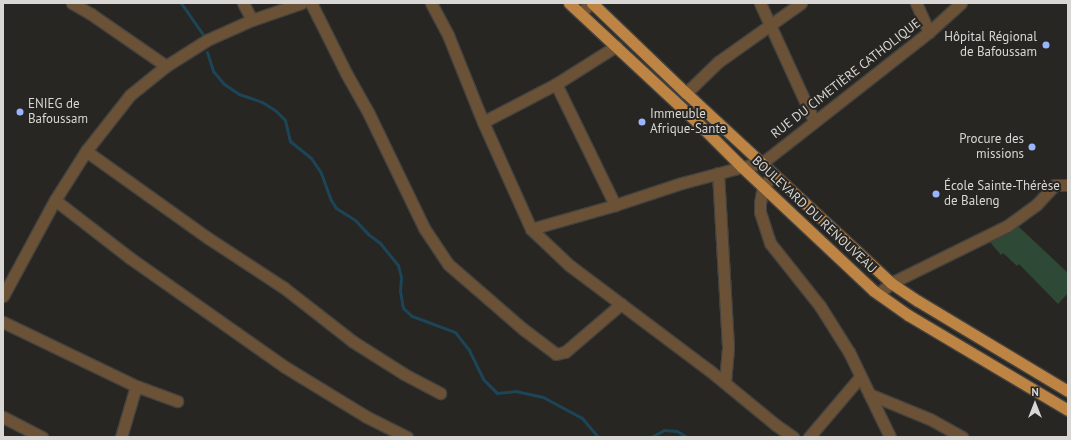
<!DOCTYPE html>
<html>
<head>
<meta charset="utf-8">
<style>
  body { margin:0 }
  #map { position:relative; width:1071px; height:440px; overflow:hidden; background:#272622; font-family:"PT Sans",sans-serif }
  div>[style] { position:absolute }
  .green>* { inset:0; background:#2e4936 }
  .stream>* { height:3px; margin:-1.5px; padding:0 1.5px; transform-origin:1.5px; border-radius:1.5px; background:#1c4558 }
  .roads { filter:drop-shadow(1px 0 #43423f) drop-shadow(-1px 0 #43423f) drop-shadow(0 1px #43423f) drop-shadow(0 -1px #43423f) }
  .minor>* { height:11px; margin:-5.5px; padding:0 5.5px; transform-origin:5.5px; border-radius:5.5px; background:#6b5237 }
  .tertiary>* { height:11px; margin:-5.5px; padding:0 5.5px; transform-origin:5.5px; border-radius:5.5px; background:#6b5237 }
  .trunk>* { height:11px; margin:-5.5px; padding:0 5.5px; transform-origin:5.5px; border-radius:5.5px; background:#be8444 }
  .dots>* { width:11px; height:11px; translate:-50% -50%; box-sizing:border-box; border:2px solid #272622; border-radius:50% }
  span { translate:-50% -50%; white-space:nowrap; text-align:center; line-height:1.15; -webkit-text-stroke:4px #272622; paint-order:stroke }
  .poi-label { font-size:13px; color:#d8d7d5 }
  .right { translate:-100% -50%; text-align:right }
  .left { translate:0 -50%; text-align:left }
  .street-label { font-size:13px; color:#d8d7d5 }
  .frame { position:absolute; inset:0; border:4px solid #d8d7d5; pointer-events:none }
  .north { position:absolute; left:1015px; top:384px; width:40px; height:40px; -webkit-text-stroke:3px #272622; paint-order:stroke; rotate:0deg; font-size:11px; font-weight:700; line-height:16px; text-align:center; color:#d8d7d5 }
  .north::after { content:''; display:block; margin:auto; width:14px; height:18px; background:#d8d7d5; clip-path:polygon(50% 0,100% 100%,50% 72%,0 100%) }
</style>
</head>
<body>
<div id="map">
  <div class="green">
    <i style="clip-path:polygon(1019px 227px,1068px 273px,1068px 293px,1058px 304px,1019px 264px,1017px 266px,1003px 253px,1001px 255px,990px 242px)"></i>
  </div>
  <div class="stream">
    <i style="left:181px;top:3px;width:37px;rotate:55deg"></i>
    <i style="left:207px;top:52px;width:20px;rotate:72deg"></i>
    <i style="left:213px;top:71px;width:17px;rotate:50deg"></i>
    <i style="left:224px;top:84px;width:18px;rotate:34deg"></i>
    <i style="left:239px;top:94px;width:24px;rotate:19deg"></i>
    <i style="left:262px;top:102px;width:15px;rotate:32deg"></i>
    <i style="left:275px;top:110px;width:14px;rotate:45deg"></i>
    <i style="left:285px;top:120px;width:22px;rotate:77deg"></i>
    <i style="left:290px;top:141px;width:27px;rotate:39deg"></i>
    <i style="left:311px;top:158px;width:18px;rotate:56deg"></i>
    <i style="left:321px;top:173px;width:29px;rotate:70deg"></i>
    <i style="left:331px;top:200px;width:9px;rotate:58deg"></i>
    <i style="left:336px;top:208px;width:22px;rotate:32deg"></i>
    <i style="left:355px;top:220px;width:19px;rotate:47deg"></i>
    <i style="left:368px;top:234px;width:15px;rotate:37deg"></i>
    <i style="left:380px;top:243px;width:28px;rotate:51deg"></i>
    <i style="left:398px;top:265px;width:12px;rotate:76deg"></i>
    <i style="left:401px;top:277px;width:14px;rotate:94deg"></i>
    <i style="left:400px;top:291px;width:17px;rotate:80deg"></i>
    <i style="left:403px;top:308px;width:12px;rotate:42deg"></i>
    <i style="left:412px;top:316px;width:46px;rotate:20.4deg"></i>
    <i style="left:455px;top:332px;width:23px;rotate:52deg"></i>
    <i style="left:469px;top:350px;width:32px;rotate:64deg"></i>
    <i style="left:483px;top:379px;width:20px;rotate:45deg"></i>
    <i style="left:497px;top:393px;width:18px;rotate:-6deg"></i>
    <i style="left:515px;top:391px;width:29px;rotate:12deg"></i>
    <i style="left:543px;top:397px;width:44px;rotate:28.3deg"></i>
    <i style="left:582px;top:418px;width:25px;rotate:50deg"></i>
    <i style="left:651px;top:437px;width:15px;rotate:-28deg"></i>
    <i style="left:664px;top:430px;width:13px;rotate:4deg"></i>
    <i style="left:677px;top:431px;width:12px;rotate:31deg"></i>
  </div>
  <div class="roads">
    <div class="minor">
      <i style="left:243px;top:3px;width:19px;rotate:62deg"></i>
      <i style="left:311px;top:3px;width:78px;rotate:63.4deg"></i>
      <i style="left:346px;top:73px;width:45px;rotate:60.6deg"></i>
      <i style="left:368px;top:112px;width:129px;rotate:64.2deg"></i>
      <i style="left:424px;top:228px;width:43px;rotate:56.3deg"></i>
      <i style="left:448px;top:264px;width:99px;rotate:40.9deg"></i>
      <i style="left:523px;top:329px;width:41px;rotate:37.1deg"></i>
      <i style="left:556px;top:354px;width:9px;rotate:-13deg"></i>
      <i style="left:565px;top:352px;width:74px;rotate:-40.6deg"></i>
      <i style="left:431px;top:3px;width:36px;rotate:62deg"></i>
      <i style="left:448px;top:35px;width:94px;rotate:68.1deg"></i>
      <i style="left:483px;top:122px;width:117px;rotate:65.8deg"></i>
      <i style="left:531px;top:229px;width:52px;rotate:43.5deg"></i>
      <i style="left:569px;top:265px;width:175px;rotate:36.9deg"></i>
      <i style="left:709px;top:370px;width:87px;rotate:39.4deg"></i>
      <i style="left:776px;top:425px;width:21px;rotate:35deg"></i>
      <i style="left:760px;top:3px;width:130px;rotate:65.4deg"></i>
      <i style="left:916px;top:3px;width:32px;rotate:66deg"></i>
      <i style="left:581px;top:13px;width:13px;rotate:-48deg"></i>
      <i style="left:556px;top:84px;width:135px;rotate:64deg"></i>
      <i style="left:686px;top:93px;width:45px;rotate:-44.1deg"></i>
      <i style="left:718px;top:62px;width:102px;rotate:-35.4deg"></i>
      <i style="left:483px;top:122px;width:82px;rotate:-27.5deg"></i>
      <i style="left:556px;top:84px;width:71px;rotate:-32.3deg"></i>
      <i style="left:86px;top:151px;width:150px;rotate:35.5deg"></i>
      <i style="left:208px;top:238px;width:90px;rotate:33.2deg"></i>
      <i style="left:283px;top:287px;width:88px;rotate:38deg"></i>
      <i style="left:352px;top:341px;width:62px;rotate:32.4deg"></i>
      <i style="left:404px;top:374px;width:41px;rotate:27.8deg"></i>
      <i style="left:718px;top:173px;width:175px;rotate:86.7deg"></i>
      <i style="left:728px;top:348px;width:34px;rotate:95deg"></i>
      <i style="left:774px;top:175px;width:16px;rotate:135deg"></i>
      <i style="left:763px;top:186px;width:17px;rotate:100deg"></i>
      <i style="left:760px;top:203px;width:9px;rotate:90deg"></i>
      <i style="left:760px;top:212px;width:33px;rotate:72deg"></i>
      <i style="left:770px;top:243px;width:80px;rotate:51.6deg"></i>
      <i style="left:820px;top:306px;width:54px;rotate:57.8deg"></i>
      <i style="left:849px;top:352px;width:94px;rotate:64.2deg"></i>
      <i style="left:55px;top:200px;width:95px;rotate:37.7deg"></i>
      <i style="left:130px;top:258px;width:189px;rotate:35.1deg"></i>
      <i style="left:285px;top:367px;width:96px;rotate:31.4deg"></i>
      <i style="left:367px;top:417px;width:45px;rotate:26.6deg"></i>
      <i style="left:531px;top:229px;width:87px;rotate:-15.9deg"></i>
      <i style="left:615px;top:205px;width:71px;rotate:-18.2deg"></i>
      <i style="left:682px;top:183px;width:62px;rotate:-14.9deg"></i>
      <i style="left:878px;top:294px;width:17px;rotate:-40deg"></i>
      <i style="left:891px;top:283px;width:129px;rotate:-26.2deg"></i>
      <i style="left:1007px;top:226px;width:37px;rotate:-36deg"></i>
      <i style="left:1037px;top:204px;width:26px;rotate:-47deg"></i>
      <i style="left:1055px;top:185px;width:13px"></i>
      <i style="left:3px;top:296px;width:109px;rotate:-61.6deg"></i>
      <i style="left:55px;top:200px;width:58px;rotate:-57.7deg"></i>
      <i style="left:86px;top:151px;width:71px;rotate:-51.8deg"></i>
      <i style="left:130px;top:95px;width:46px;rotate:-38.9deg"></i>
      <i style="left:3px;top:322px;width:148px;rotate:25.7deg"></i>
      <i style="left:136px;top:386px;width:44px;rotate:20.1deg"></i>
      <i style="left:869px;top:394px;width:66px;rotate:22.3deg"></i>
      <i style="left:930px;top:419px;width:37px;rotate:29deg"></i>
      <i style="left:3px;top:417px;width:44px;rotate:27.1deg"></i>
      <i style="left:121px;top:437px;width:53px;rotate:-73.6deg"></i>
      <i style="left:809px;top:437px;width:79px;rotate:-49.6deg"></i>
    </div>
    <div class="tertiary">
      <i style="left:72px;top:3px;width:22px;rotate:30deg"></i>
      <i style="left:91px;top:14px;width:91px;rotate:34.7deg"></i>
      <i style="left:166px;top:66px;width:49px;rotate:-32.4deg"></i>
      <i style="left:207px;top:40px;width:49px;rotate:-24deg"></i>
      <i style="left:252px;top:20px;width:52px;rotate:-19.1deg"></i>
      <i style="left:742px;top:167px;width:20px;rotate:-11deg"></i>
      <i style="left:762px;top:163px;width:212px;rotate:-38.1deg"></i>
      <i style="left:929px;top:32px;width:43px;rotate:-42.2deg"></i>
    </div>
    <div class="trunk">
      <i style="left:569px;top:3px;width:175px;rotate:42.9deg"></i>
      <i style="left:697px;top:122px;width:64px;rotate:45deg"></i>
      <i style="left:742px;top:167px;width:181px;rotate:43.2deg"></i>
      <i style="left:874px;top:291px;width:42px;rotate:35.2deg"></i>
      <i style="left:908px;top:315px;width:186px;rotate:30.7deg"></i>
      <i style="left:592px;top:3px;width:130px;rotate:43.8deg"></i>
      <i style="left:686px;top:93px;width:280px;rotate:42.8deg"></i>
      <i style="left:891px;top:283px;width:32px;rotate:34deg"></i>
      <i style="left:918px;top:301px;width:175px;rotate:31deg"></i>
    </div>
  </div>
  <div class="dots">
    <i style="left:1046px;top:45px;background:#98b6fd"></i>
    <i style="left:20px;top:112px;background:#98b6fd"></i>
    <i style="left:642px;top:122px;background:#98b6fd"></i>
    <i style="left:1032px;top:147px;background:#98b6fd"></i>
    <i style="left:936px;top:194px;background:#98b6fd"></i>
  </div>
  <div class="poi-label">
    <span class="right" style="left:1037px;top:45px">Hôpital Régional<br>de Bafoussam</span>
    <span class="left" style="left:28px;top:112px">ENIEG de<br>Bafoussam</span>
    <span class="left" style="left:650px;top:122px">Immeuble<br>Afrique-Sante</span>
    <span class="right" style="left:1024px;top:147px">Procure des<br>missions</span>
    <span class="left" style="left:944px;top:194px">École Sainte-Thérèse<br>de Baleng</span>
  </div>
  <div class="street-label">
    <span style="left:846px;top:79px;rotate:-38deg">RUE DU CIMETIÈRE CATHOLIQUE</span>
    <span style="left:814px;top:215px;rotate:43deg">BOULEVARD DU RENOUVEAU</span>
  </div>
  <div class="frame"></div>
  <div class="north">N</div>
</div>
</body>
</html>
